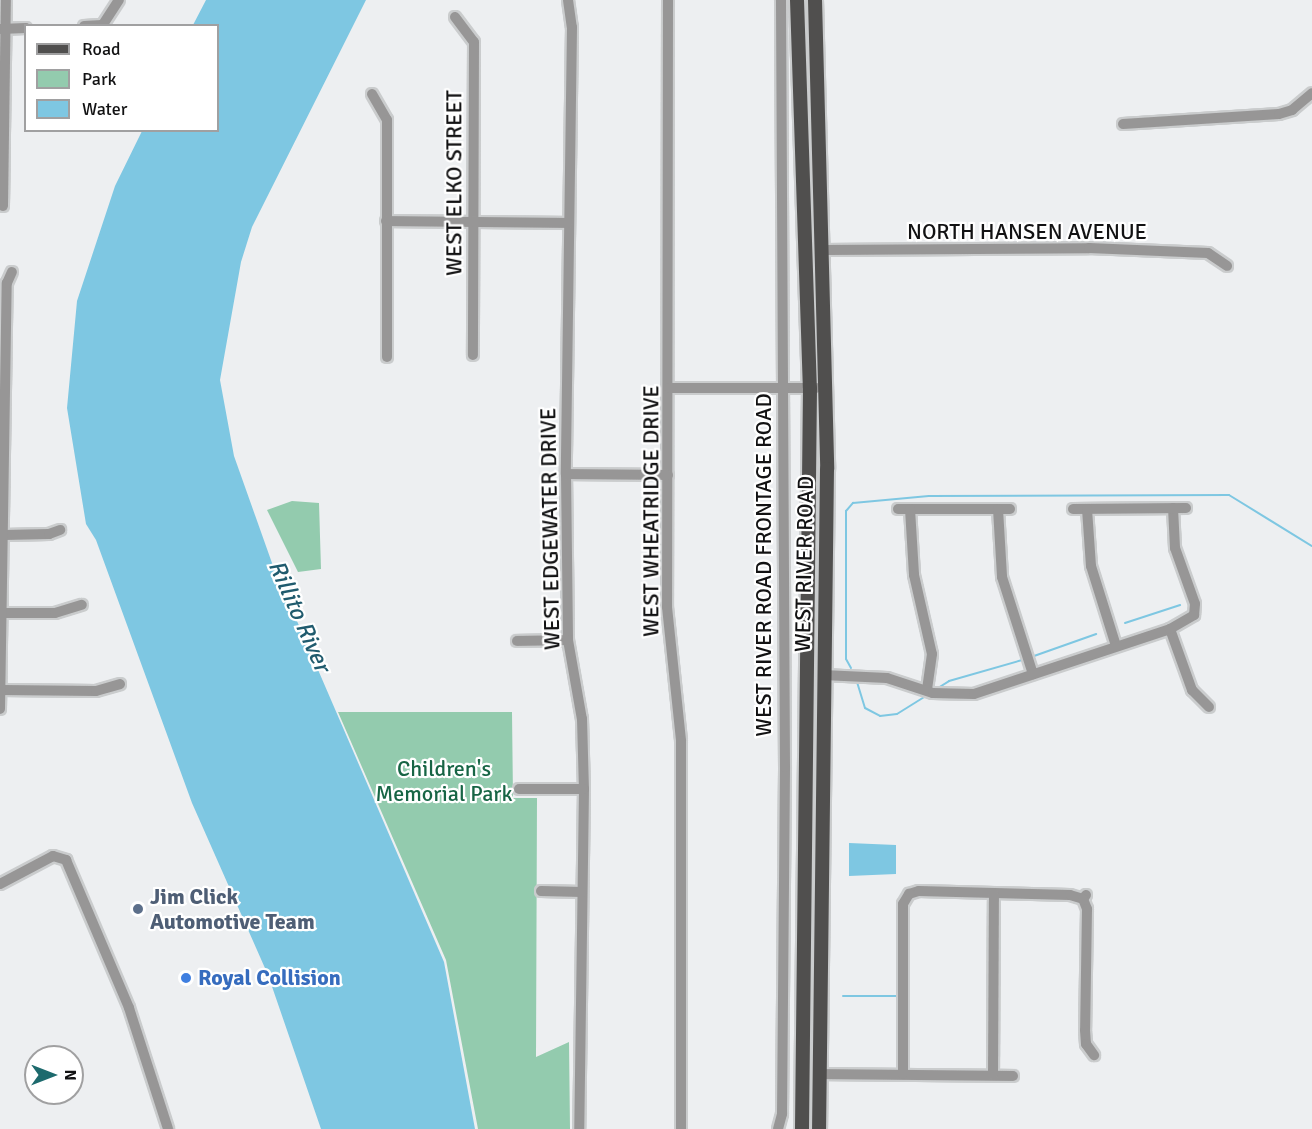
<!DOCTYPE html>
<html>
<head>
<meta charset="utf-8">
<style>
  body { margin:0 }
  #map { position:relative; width:1312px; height:1129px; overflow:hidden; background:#edeff1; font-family:Signika,sans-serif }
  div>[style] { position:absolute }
  .green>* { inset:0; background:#93cbae }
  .water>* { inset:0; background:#7ec7e2 }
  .stream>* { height:2px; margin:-1px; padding:0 1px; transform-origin:1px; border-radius:1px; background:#7ec7e2 }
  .roads { filter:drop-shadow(2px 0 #cacccd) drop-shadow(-2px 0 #cacccd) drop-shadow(0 2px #cacccd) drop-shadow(0 -2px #cacccd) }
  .minor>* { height:10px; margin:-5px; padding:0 5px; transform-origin:5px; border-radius:5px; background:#979696 }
  .major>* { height:14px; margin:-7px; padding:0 7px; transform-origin:7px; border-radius:7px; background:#504f4e }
  .dots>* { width:16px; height:16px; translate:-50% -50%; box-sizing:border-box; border:3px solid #fff; border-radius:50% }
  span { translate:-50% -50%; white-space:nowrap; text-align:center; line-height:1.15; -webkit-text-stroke:4.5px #fff; paint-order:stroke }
  .street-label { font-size:22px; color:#121213 }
  .park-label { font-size:22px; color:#176545 }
  .service-label { font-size:22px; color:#4e5e75; font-weight:700 }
  .left { translate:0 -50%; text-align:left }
  .shop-label { font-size:22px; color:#366cbe; font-weight:700 }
  .water-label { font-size:24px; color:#205b6e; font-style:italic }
  .legend { position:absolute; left:24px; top:24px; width:195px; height:108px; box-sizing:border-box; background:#fff; border:2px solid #a0a0a1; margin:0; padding:8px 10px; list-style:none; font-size:18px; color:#121213 }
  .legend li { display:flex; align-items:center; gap:12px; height:30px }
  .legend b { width:30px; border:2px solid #a0a0a1 }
  .north { position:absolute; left:24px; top:1045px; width:60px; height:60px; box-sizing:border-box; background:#fff; border:2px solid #a0a0a1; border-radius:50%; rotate:90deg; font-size:16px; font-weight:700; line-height:24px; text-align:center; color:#121213 }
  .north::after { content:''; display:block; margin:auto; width:21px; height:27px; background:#1d6a6d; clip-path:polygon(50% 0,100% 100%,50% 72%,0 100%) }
</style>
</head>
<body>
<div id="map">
  <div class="green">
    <i style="clip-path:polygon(292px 501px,319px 503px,321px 569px,298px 572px,267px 510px)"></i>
    <i style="clip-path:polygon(338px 712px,512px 712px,513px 798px,537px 798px,536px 1057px,569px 1042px,570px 1129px,478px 1129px,446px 960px)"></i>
  </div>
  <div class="water">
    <i style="clip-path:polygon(206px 0,366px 0,252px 227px,241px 262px,220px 380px,234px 456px,272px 563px,444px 962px,475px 1129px,321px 1129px,268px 975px,192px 803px,96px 540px,86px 524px,67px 408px,77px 301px,115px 186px,142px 131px,218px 130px,218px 26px,193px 25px)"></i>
    <i style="clip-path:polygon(849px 843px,896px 845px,896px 874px,849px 876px)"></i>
  </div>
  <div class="stream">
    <i style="left:1125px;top:623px;width:58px;rotate:-18.1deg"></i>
    <i style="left:1034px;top:656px;width:66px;rotate:-19.5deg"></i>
    <i style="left:851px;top:668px;width:10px;rotate:-119deg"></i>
    <i style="left:846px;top:659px;width:148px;rotate:-90deg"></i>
    <i style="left:846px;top:511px;width:11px;rotate:-49deg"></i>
    <i style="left:853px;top:503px;width:76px;rotate:-5.3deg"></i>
    <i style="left:929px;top:496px;width:300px;rotate:-0.2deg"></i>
    <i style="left:1229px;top:495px;width:97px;rotate:31.6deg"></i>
    <i style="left:857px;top:682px;width:27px;rotate:73deg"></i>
    <i style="left:865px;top:708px;width:17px;rotate:28deg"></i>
    <i style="left:880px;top:716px;width:17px;rotate:-7deg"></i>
    <i style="left:897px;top:714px;width:34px;rotate:-32deg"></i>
    <i style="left:938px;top:688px;width:13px;rotate:-32deg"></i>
    <i style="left:949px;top:681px;width:76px;rotate:-16deg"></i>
    <i style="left:843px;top:996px;width:53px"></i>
  </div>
  <div class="roads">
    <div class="minor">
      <i style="left:568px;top:0;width:27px;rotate:82deg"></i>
      <i style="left:572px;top:27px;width:447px;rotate:90.8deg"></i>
      <i style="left:566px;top:474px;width:166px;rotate:89.3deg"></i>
      <i style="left:568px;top:640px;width:80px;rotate:80deg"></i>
      <i style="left:582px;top:719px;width:70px;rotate:88.4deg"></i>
      <i style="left:584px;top:789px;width:340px;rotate:90.8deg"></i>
      <i style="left:668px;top:0;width:607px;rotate:90.09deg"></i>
      <i style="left:667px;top:607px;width:135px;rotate:84deg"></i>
      <i style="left:681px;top:741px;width:388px;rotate:90deg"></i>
      <i style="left:455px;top:17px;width:31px;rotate:53deg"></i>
      <i style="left:474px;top:42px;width:313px;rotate:90.2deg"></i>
      <i style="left:84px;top:26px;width:18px;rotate:-3deg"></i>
      <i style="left:102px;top:26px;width:31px;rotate:-57deg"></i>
      <i style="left:0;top:29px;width:26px;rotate:-2deg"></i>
      <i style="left:372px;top:94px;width:30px;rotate:60deg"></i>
      <i style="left:387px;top:120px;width:237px;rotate:90deg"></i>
      <i style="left:1123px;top:124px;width:156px;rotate:-3.7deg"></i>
      <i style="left:1279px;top:114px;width:14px;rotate:-17deg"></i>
      <i style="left:1292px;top:110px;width:26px;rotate:-40deg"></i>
      <i style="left:3px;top:206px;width:206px;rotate:-89.2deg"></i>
      <i style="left:386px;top:221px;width:182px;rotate:0.6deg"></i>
      <i style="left:824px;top:250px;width:265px;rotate:-0.4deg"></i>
      <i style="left:1089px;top:248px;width:119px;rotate:2.4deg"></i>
      <i style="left:1208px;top:253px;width:23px;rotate:34deg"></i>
      <i style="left:669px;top:388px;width:147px"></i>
      <i style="left:566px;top:474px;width:102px;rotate:0.6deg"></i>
      <i style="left:1173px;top:508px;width:40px;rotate:87.1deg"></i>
      <i style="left:1175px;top:548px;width:59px;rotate:70.3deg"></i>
      <i style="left:1195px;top:604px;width:11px;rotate:95deg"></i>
      <i style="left:898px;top:509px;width:112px"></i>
      <i style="left:910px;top:509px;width:66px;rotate:86.5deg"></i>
      <i style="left:914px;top:575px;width:81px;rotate:77.2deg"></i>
      <i style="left:932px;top:654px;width:36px;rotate:98deg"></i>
      <i style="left:998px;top:509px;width:68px;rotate:86.6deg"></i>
      <i style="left:1002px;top:577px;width:102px;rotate:72.3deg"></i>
      <i style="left:1073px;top:509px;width:113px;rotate:-0.5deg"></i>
      <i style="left:1087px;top:509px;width:57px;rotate:86deg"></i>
      <i style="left:1091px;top:566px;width:84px;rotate:72.6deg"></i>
      <i style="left:4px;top:535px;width:45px;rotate:-1.3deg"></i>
      <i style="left:49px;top:534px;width:12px;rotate:-20deg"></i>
      <i style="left:3px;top:613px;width:52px"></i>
      <i style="left:55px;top:613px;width:28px;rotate:-17deg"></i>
      <i style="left:1170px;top:629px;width:65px;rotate:70.2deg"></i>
      <i style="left:1192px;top:690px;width:24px;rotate:45deg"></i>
      <i style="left:517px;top:641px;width:51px;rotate:-1.1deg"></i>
      <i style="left:823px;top:675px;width:64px;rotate:2.7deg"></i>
      <i style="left:887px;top:678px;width:48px;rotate:18.1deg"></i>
      <i style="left:933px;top:693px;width:41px;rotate:1.4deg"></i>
      <i style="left:974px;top:694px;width:206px;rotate:-18.3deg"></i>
      <i style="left:1170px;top:629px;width:28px;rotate:-30deg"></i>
      <i style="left:2px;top:690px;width:94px;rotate:0.6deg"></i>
      <i style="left:96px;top:691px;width:25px;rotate:-16deg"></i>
      <i style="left:0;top:709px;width:426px;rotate:-89.1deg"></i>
      <i style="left:7px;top:283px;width:12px;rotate:-66deg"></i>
      <i style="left:519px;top:789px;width:65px"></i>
      <i style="left:0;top:884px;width:60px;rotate:-27.8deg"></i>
      <i style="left:53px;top:856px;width:14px;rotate:17deg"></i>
      <i style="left:66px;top:860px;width:161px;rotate:66.9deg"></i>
      <i style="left:129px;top:1008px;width:127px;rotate:72.1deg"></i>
      <i style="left:541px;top:891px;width:41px;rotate:1.4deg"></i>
      <i style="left:909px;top:894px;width:10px;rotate:-17deg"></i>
      <i style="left:919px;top:891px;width:151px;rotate:1.5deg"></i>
      <i style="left:1070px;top:895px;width:14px;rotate:17deg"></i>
      <i style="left:1086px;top:895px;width:5px;rotate:127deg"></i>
      <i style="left:1083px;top:899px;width:11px;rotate:68deg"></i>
      <i style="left:1087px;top:909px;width:121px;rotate:90.9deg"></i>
      <i style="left:1085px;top:1030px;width:14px;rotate:86deg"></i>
      <i style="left:1086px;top:1044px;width:14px;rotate:54deg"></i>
      <i style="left:820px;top:1074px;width:193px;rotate:0.6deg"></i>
      <i style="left:903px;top:1074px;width:170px;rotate:-90deg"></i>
      <i style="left:903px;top:904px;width:12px;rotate:-59deg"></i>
      <i style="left:993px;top:1075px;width:181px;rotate:-89.7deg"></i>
      <i style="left:778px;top:1129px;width:16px;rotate:-75deg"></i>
      <i style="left:782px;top:1114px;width:347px;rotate:-89.5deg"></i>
      <i style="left:785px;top:767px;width:767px;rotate:-90.3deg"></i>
    </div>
    <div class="major">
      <i style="left:797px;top:0;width:388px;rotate:88.1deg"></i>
      <i style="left:810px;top:388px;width:741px;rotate:90.62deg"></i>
      <i style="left:815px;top:0;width:469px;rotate:88.5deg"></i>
      <i style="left:827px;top:469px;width:660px;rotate:90.69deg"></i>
    </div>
  </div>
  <div class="dots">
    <i style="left:138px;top:909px;background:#5c6f8a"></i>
    <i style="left:186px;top:978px;background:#3f7fe0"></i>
  </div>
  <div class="street-label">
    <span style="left:454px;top:183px;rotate:-90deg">WEST ELKO STREET</span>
    <span style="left:1027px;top:232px">NORTH HANSEN AVENUE</span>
    <span style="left:651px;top:511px;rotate:-90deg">WEST WHEATRIDGE DRIVE</span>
    <span style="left:550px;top:529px;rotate:-91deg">WEST EDGEWATER DRIVE</span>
    <span style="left:804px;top:564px;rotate:-89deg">WEST RIVER ROAD</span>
    <span style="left:764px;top:565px;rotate:-90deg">WEST RIVER ROAD FRONTAGE ROAD</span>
  </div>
  <div class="park-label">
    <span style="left:444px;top:781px">Children's<br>Memorial Park</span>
  </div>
  <div class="service-label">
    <span class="left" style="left:150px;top:909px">Jim Click<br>Automotive Team</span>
  </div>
  <div class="shop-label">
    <span class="left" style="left:198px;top:978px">Royal Collision</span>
  </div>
  <div class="water-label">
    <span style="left:299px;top:616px;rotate:66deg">Rillito River</span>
  </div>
  <ul class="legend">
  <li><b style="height:8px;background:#504f4e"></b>Road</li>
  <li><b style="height:16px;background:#93cbae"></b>Park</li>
  <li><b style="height:16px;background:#7ec7e2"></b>Water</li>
  </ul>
  <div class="north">N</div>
</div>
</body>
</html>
